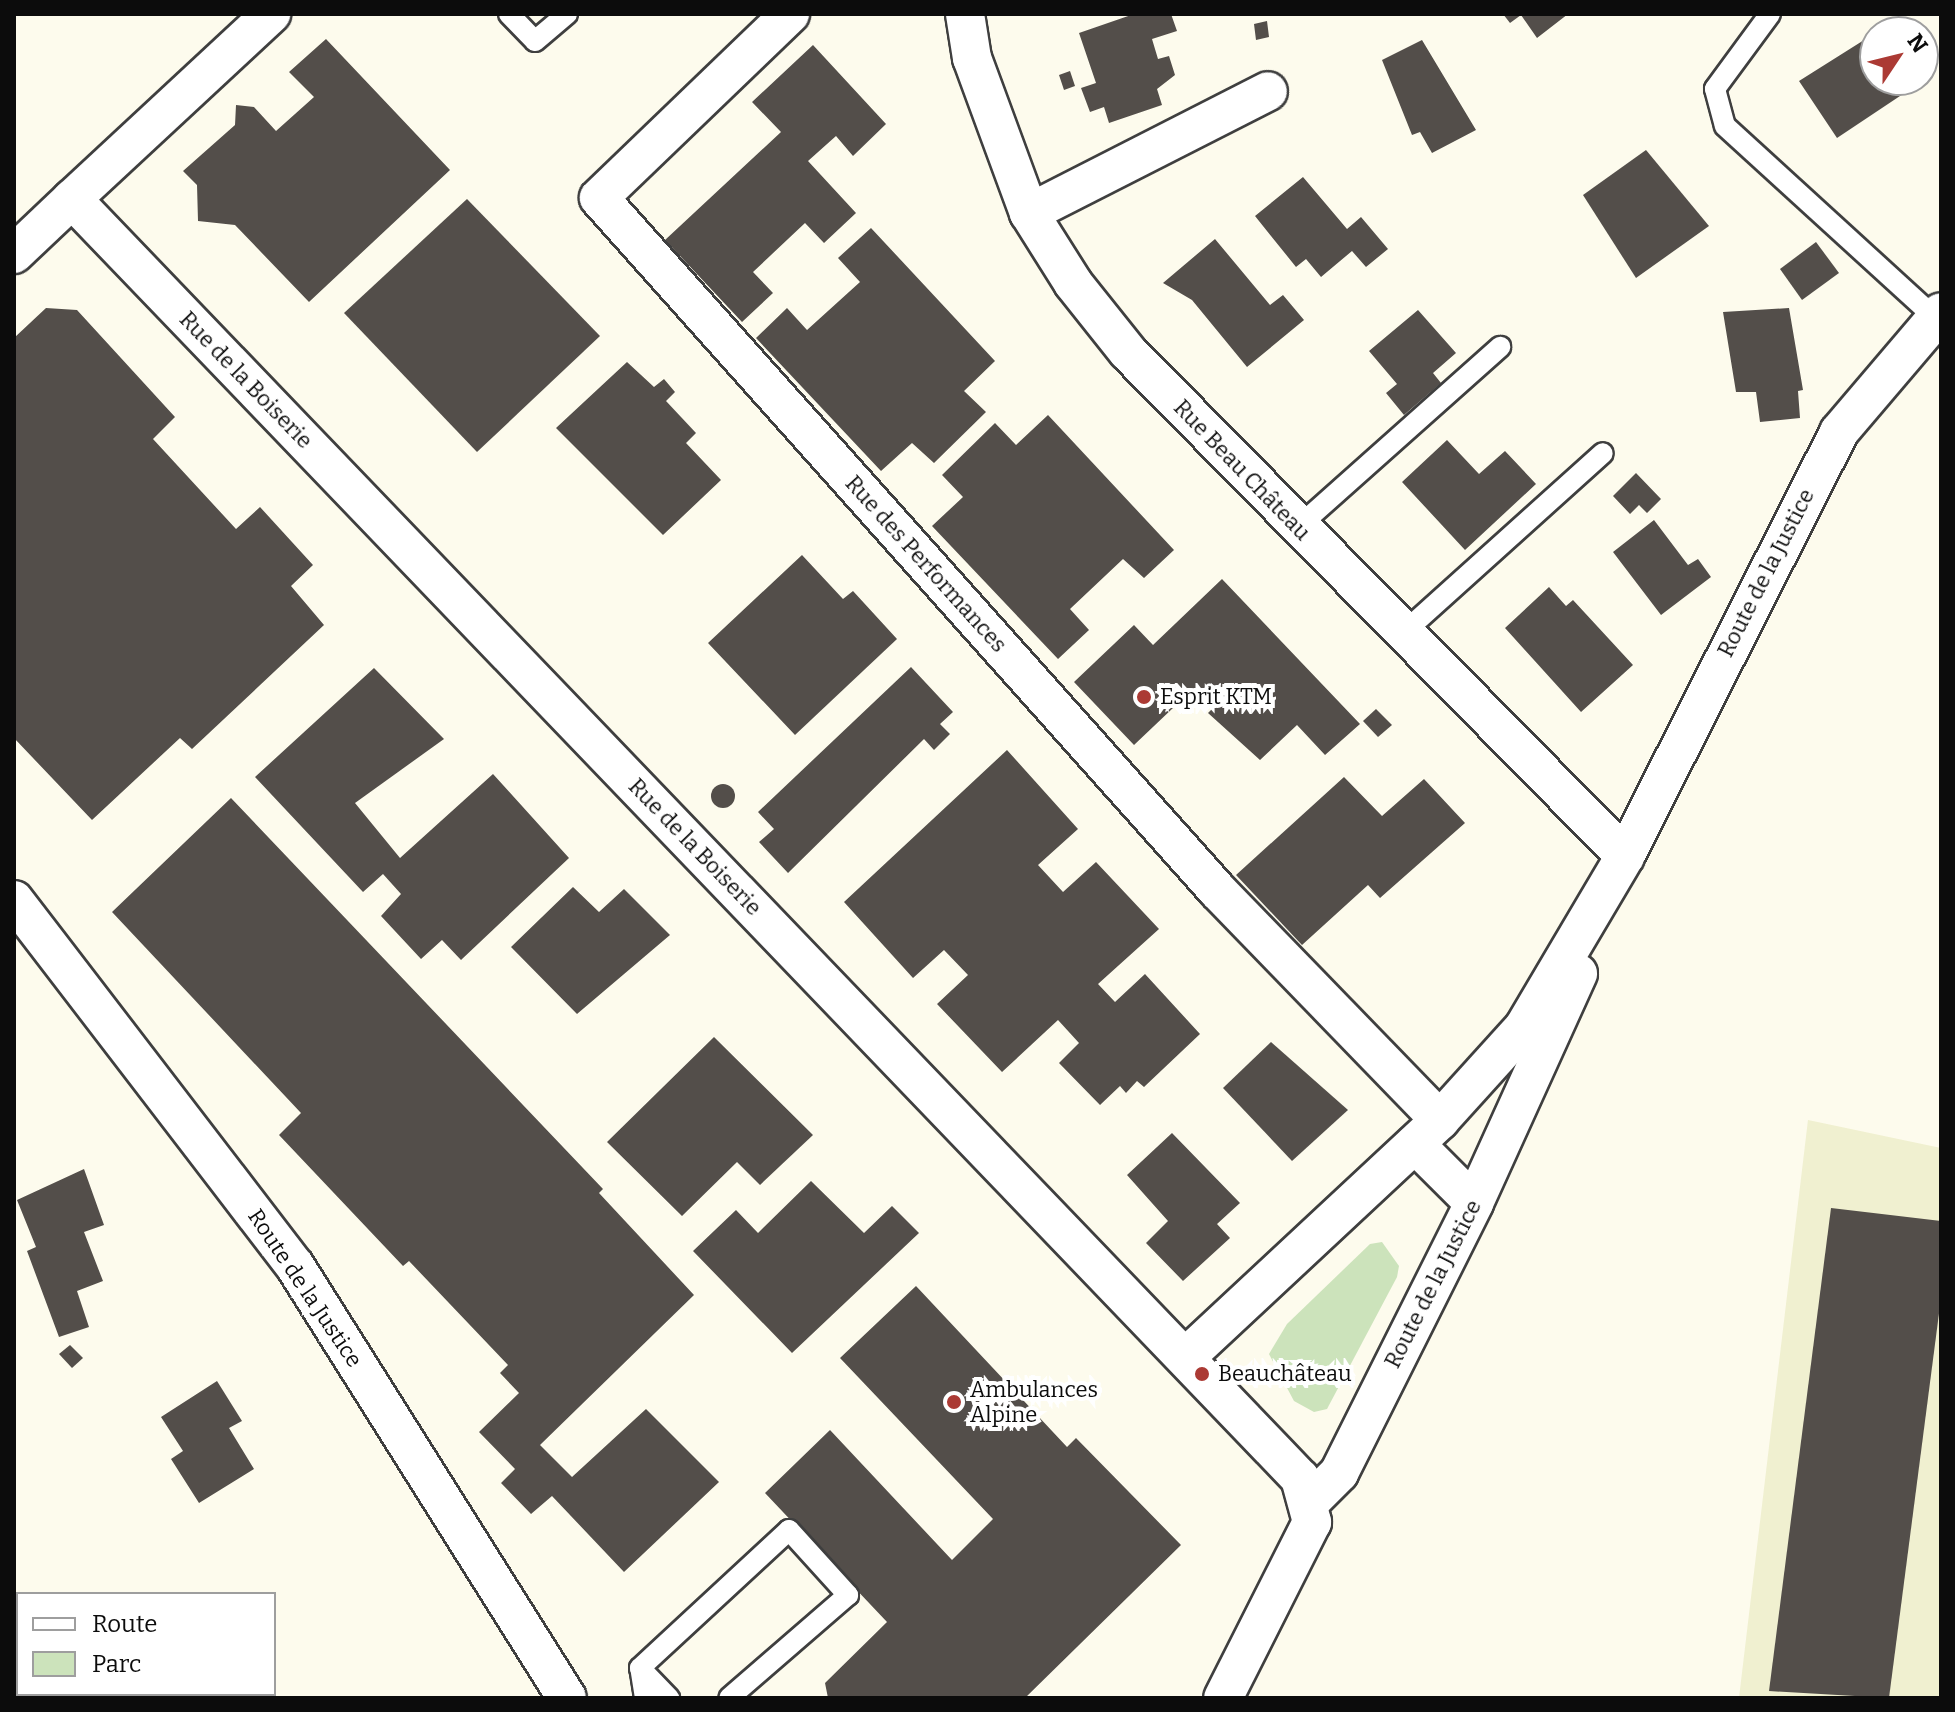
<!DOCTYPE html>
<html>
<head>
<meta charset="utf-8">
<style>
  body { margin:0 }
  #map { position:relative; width:1955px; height:1712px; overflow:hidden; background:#fdfbed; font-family:Bitter,serif }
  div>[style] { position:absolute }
  .farmland>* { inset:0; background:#f0f0d0 }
  .green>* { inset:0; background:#cce3bb }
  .building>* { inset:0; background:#534e4a }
  .round { border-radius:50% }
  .roads { filter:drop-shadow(2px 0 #3f3f3f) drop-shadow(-2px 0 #3f3f3f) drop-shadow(0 2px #3f3f3f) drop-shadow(0 -2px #3f3f3f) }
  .lane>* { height:20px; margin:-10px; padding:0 10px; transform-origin:10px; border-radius:10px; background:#fff }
  .street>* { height:38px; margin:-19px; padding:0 19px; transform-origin:19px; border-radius:19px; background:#fff }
  .dots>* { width:22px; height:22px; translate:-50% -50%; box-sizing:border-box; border:4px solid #fff; border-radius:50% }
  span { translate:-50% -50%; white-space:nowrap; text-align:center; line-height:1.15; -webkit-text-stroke:8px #fff; paint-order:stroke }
  .street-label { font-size:22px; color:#0c0c0c }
  .poi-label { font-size:22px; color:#0c0c0c }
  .left { translate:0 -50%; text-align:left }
  .frame { position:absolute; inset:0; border:16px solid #0c0c0c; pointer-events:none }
  .legend { position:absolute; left:16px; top:1592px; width:260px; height:104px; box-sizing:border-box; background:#fff; border:2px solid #9e9e9e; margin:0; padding:10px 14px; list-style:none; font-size:24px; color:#0c0c0c }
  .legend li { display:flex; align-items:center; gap:16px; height:40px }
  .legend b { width:40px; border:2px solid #9e9e9e }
  .north { position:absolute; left:1859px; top:16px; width:80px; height:80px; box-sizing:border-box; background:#fff; border:2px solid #9e9e9e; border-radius:50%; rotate:55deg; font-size:22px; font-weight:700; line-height:32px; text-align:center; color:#0c0c0c }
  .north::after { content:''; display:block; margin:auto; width:28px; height:36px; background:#ab3a34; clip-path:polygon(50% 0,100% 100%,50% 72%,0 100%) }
</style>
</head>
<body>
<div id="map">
  <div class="farmland">
    <i style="clip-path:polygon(1808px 1120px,1941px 1148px,1941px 1698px,1739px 1698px)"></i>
  </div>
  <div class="green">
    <i style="clip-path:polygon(1382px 1242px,1399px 1266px,1397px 1277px,1327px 1409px,1314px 1412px,1294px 1401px,1269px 1354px,1287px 1324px,1370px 1244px)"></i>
  </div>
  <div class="building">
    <i style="clip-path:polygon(1134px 14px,1171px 14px,1177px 31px,1152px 39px,1158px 59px,1169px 56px,1175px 75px,1157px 89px,1162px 105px,1109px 123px,1104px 107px,1090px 112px,1081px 88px,1096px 83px,1079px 33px)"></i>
    <i style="clip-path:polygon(1503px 14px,1568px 14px,1537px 38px,1521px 15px,1510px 23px)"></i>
    <i style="clip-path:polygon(1267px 21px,1269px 37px,1256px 40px,1254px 24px)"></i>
    <i style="clip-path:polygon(1872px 35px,1875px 80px,1902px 80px,1909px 90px,1837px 138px,1799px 81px)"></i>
    <i style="clip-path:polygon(326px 39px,450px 170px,309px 302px,235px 225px,198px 221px,197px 185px,183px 171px,235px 125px,236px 105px,254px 107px,276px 131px,314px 97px,289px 72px)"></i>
    <i style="clip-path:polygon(1422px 40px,1476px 130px,1432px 153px,1420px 132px,1412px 135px,1382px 60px)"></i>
    <i style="clip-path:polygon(813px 45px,886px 124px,853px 156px,836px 136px,808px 161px,856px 213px,824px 243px,805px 223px,753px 272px,773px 293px,742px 322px,665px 240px,781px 132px,752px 102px)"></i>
    <i style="clip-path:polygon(1070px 71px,1075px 86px,1064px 90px,1059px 75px)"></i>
    <i style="clip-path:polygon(1646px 150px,1709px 226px,1636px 278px,1583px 195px)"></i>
    <i style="clip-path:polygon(1303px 177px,1347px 229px,1361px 217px,1388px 249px,1366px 267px,1352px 251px,1321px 277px,1306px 259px,1296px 267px,1255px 216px)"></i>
    <i style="clip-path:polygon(467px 199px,600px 336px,477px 452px,344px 313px)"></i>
    <i style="clip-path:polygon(871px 228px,995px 361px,964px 391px,986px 412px,934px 463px,912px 443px,881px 471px,756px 338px,787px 308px,807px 330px,860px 282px,838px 258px)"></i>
    <i style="clip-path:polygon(1215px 239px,1270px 305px,1283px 295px,1304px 320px,1247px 367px,1192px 300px,1163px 283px)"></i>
    <i style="clip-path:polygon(1816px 242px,1839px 273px,1802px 300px,1780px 269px)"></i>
    <i style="clip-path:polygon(46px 308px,77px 310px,175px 417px,153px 439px,236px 529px,260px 507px,313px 565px,291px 586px,324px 625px,192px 749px,180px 738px,92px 820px,14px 738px,14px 338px)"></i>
    <i style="clip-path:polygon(1789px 308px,1803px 390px,1798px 391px,1800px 418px,1760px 422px,1756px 392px,1736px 392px,1723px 312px)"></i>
    <i style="clip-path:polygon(1418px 310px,1456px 353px,1433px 373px,1441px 383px,1404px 415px,1386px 393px,1397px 384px,1369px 351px)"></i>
    <i style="clip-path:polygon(627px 362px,654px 387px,664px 379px,675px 392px,666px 401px,696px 433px,686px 443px,721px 480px,663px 535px,556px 428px)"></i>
    <i style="clip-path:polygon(1048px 415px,1174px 550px,1144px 578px,1123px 559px,1070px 609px,1089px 630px,1058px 659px,932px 526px,963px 497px,942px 475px,995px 423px,1016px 445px)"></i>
    <i style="clip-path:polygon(1447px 440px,1479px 474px,1505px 451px,1536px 484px,1465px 550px,1402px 482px)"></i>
    <i style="clip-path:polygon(1636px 473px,1661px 499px,1647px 513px,1639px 505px,1630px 514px,1613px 496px)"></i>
    <i style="clip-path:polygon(1654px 520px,1688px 565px,1698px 559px,1711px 577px,1661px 615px,1613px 552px)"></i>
    <i style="clip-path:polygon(802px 555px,843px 599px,853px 591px,897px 639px,795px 735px,708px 643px)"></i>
    <i style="clip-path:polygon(1222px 579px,1360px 724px,1325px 755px,1297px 725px,1260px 760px,1208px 713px,1212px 709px,1193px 689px,1134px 745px,1074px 682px,1134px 625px,1153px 645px)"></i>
    <i style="clip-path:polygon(1549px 587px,1566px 606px,1573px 600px,1633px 665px,1581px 712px,1505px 628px)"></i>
    <i style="clip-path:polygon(911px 667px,953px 712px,940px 724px,950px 734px,934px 750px,924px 739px,788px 873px,759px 842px,774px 829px,758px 812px)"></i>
    <i style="clip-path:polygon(374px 668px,444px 739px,355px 803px,400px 858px,493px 774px,569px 858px,461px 960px,442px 940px,421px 959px,381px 916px,401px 894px,383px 874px,363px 892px,255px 777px)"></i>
    <i style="clip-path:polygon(1376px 709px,1392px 725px,1378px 737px,1363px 721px)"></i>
    <i style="clip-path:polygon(1007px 750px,1078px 829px,1038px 865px,1063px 892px,1096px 862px,1159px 929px,1098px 984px,1115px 1002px,1145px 974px,1200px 1034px,1144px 1087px,1137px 1081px,1126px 1093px,1120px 1086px,1100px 1105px,1059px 1063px,1079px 1043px,1058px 1020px,1002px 1072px,937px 1004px,968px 975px,944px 950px,913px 978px,844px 902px)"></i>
    <i style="clip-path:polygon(1344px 777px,1382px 816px,1424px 779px,1465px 823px,1380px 898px,1368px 885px,1302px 945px,1236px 875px)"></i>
    <i class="round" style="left:711px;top:784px;width:24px;height:24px"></i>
    <i style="clip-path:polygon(231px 798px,603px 1189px,599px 1193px,694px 1295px,540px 1445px,572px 1477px,646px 1409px,719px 1482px,624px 1572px,552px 1496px,531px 1514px,501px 1483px,515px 1469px,479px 1432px,519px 1393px,500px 1373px,508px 1365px,409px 1261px,403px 1266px,279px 1135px,301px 1113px,112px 912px)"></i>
    <i style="clip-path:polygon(573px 887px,599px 912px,624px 889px,670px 935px,577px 1014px,511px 947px)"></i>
    <i style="clip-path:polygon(714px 1037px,813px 1135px,760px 1185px,737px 1162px,682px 1216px,607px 1142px)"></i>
    <i style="clip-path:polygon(1271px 1042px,1348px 1110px,1292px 1161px,1223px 1088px)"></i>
    <i style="clip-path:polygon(1172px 1133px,1240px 1203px,1217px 1224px,1230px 1238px,1183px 1281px,1146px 1243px,1168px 1221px,1127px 1175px)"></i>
    <i style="clip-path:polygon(84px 1169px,104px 1225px,84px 1232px,103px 1281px,77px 1291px,89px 1327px,59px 1337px,27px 1251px,36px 1247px,17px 1200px)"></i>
    <i style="clip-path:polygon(811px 1181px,864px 1233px,892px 1206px,919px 1233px,792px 1353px,693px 1251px,736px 1210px,758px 1233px)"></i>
    <i style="clip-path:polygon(1831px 1208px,1941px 1221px,1941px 1298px,1889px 1698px,1769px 1691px)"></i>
    <i style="clip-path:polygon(916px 1286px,1067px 1447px,1076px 1438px,1181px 1545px,1025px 1698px,828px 1698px,825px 1683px,887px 1622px,765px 1493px,830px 1430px,952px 1560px,993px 1519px,840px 1358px)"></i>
    <i style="clip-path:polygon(70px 1345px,83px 1358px,72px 1368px,59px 1354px)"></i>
    <i style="clip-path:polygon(217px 1381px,242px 1421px,229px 1428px,254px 1469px,199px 1503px,171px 1459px,183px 1451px,161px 1417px)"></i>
  </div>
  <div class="roads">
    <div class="lane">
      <i style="left:509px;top:14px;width:37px;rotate:46deg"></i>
      <i style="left:535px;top:41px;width:42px;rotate:-40.2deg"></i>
      <i style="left:1770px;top:14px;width:93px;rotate:126.3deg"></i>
      <i style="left:1715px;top:89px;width:38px;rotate:75deg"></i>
      <i style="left:1725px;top:126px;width:285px;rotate:42.4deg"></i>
      <i style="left:1298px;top:527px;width:271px;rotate:-41.7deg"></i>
      <i style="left:1402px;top:634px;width:270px;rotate:-42deg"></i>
      <i style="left:640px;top:1668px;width:42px;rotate:46deg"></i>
      <i style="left:645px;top:1698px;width:30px;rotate:-99deg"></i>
      <i style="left:640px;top:1668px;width:203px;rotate:-42.8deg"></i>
      <i style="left:789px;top:1530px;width:88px;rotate:47.8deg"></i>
      <i style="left:848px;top:1595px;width:157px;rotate:139.1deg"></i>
    </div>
    <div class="street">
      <i style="left:790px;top:14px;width:265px;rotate:136.1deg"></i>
      <i style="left:599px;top:198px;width:929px;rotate:48.23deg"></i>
      <i style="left:1218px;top:891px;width:319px;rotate:45.9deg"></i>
      <i style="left:965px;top:14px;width:45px;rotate:81deg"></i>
      <i style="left:972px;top:58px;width:165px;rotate:69.8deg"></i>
      <i style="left:1029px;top:213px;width:83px;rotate:57.8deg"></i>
      <i style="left:1073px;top:283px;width:88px;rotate:51.4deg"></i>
      <i style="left:1128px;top:352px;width:708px;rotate:45.4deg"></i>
      <i style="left:72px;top:199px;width:272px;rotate:-42.9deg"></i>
      <i style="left:1029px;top:213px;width:268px;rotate:-27deg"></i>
      <i style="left:14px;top:254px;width:80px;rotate:-43.5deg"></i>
      <i style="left:72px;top:199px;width:1773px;rotate:46.17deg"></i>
      <i style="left:1300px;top:1478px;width:46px;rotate:74.7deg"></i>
      <i style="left:1312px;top:1522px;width:197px;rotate:116.8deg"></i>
      <i style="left:14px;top:900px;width:461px;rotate:52.5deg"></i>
      <i style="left:295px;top:1266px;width:510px;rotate:57.8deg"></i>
      <i style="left:1415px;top:1144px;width:83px;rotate:45deg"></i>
      <i style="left:1186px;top:1357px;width:347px;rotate:-43deg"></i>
      <i style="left:1440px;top:1120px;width:125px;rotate:-47.9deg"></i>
      <i style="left:1524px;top:1027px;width:199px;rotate:-59.4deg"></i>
      <i style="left:1625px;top:856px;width:475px;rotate:-63.2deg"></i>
      <i style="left:1839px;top:432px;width:157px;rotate:-49.6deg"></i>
      <i style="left:1311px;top:1501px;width:40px;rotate:-45deg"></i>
      <i style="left:1339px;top:1473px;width:302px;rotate:-63.4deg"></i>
      <i style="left:1474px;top:1203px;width:252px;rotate:-65.6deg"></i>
    </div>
  </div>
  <div class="dots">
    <i style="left:1144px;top:697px;background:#ab3a34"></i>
    <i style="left:1202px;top:1374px;background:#ab3a34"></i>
    <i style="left:954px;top:1402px;background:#ab3a34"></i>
  </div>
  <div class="street-label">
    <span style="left:246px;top:380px;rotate:46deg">Rue de la Boiserie</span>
    <span style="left:1242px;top:470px;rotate:46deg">Rue Beau Château</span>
    <span style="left:926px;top:564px;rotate:48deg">Rue des Performances</span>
    <span style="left:1766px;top:573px;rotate:-63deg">Route de la Justice</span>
    <span style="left:695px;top:847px;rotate:46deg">Rue de la Boiserie</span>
    <span style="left:1433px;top:1284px;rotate:-63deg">Route de la Justice</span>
    <span style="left:305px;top:1288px;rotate:56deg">Route de la Justice</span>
  </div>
  <div class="poi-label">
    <span class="left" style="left:1160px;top:697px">Esprit KTM</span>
    <span class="left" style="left:1218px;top:1374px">Beauchâteau</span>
    <span class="left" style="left:970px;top:1402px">Ambulances<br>Alpine</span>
  </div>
  <div class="frame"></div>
  <ul class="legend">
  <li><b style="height:10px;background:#fff"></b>Route</li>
  <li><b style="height:22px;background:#cce3bb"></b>Parc</li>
  </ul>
  <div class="north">N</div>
</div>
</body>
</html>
